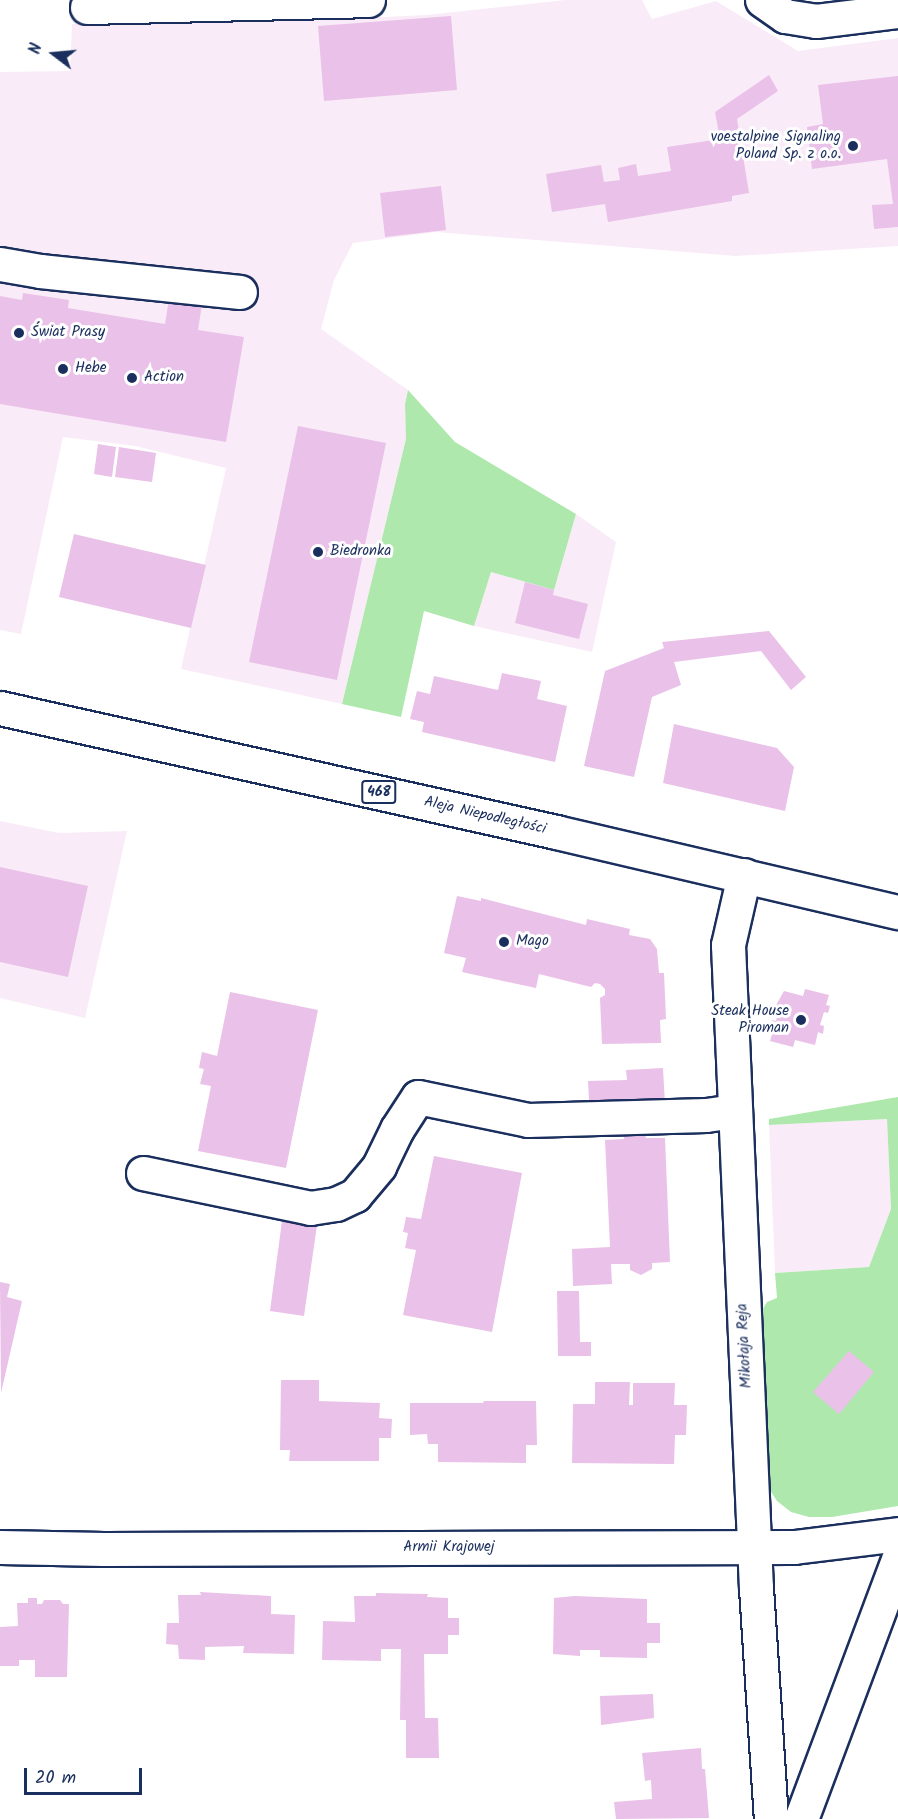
<!DOCTYPE html>
<html>
<head>
<meta charset="utf-8">
<style>
  body { margin:0 }
  #map { position:relative; width:898px; height:1819px; overflow:hidden; background:#fff; font-family:Kalam,sans-serif }
  div>[style] { position:absolute }
  .built>* { inset:0; background:#f9ecf8 }
  .green>* { inset:0; background:#aee8ad }
  .building>* { inset:0; background:#eac1e8 }
  .roads { filter:drop-shadow(2px 0 #1b2f5e) drop-shadow(-2px 0 #1b2f5e) drop-shadow(0 2px #1b2f5e) drop-shadow(0 -2px #1b2f5e) }
  .minor>* { height:33px; margin:-16.5px; padding:0 16.5px; transform-origin:16.5px; border-radius:16.5px; background:#fff }
  .major>* { height:33px; margin:-16.5px; padding:0 16.5px; transform-origin:16.5px; border-radius:16.5px; background:#fff }
  .dots>* { width:16px; height:16px; translate:-50% -50%; box-sizing:border-box; border:3px solid #fff; border-radius:50% }
  span { translate:-50% -50%; white-space:nowrap; text-align:center; line-height:1.15; -webkit-text-stroke:6px #fff; paint-order:stroke }
  .shield-label span { padding:2px 4px; background:#fff; border:2px solid; border-radius:4px; -webkit-text-stroke-width:0 }
  .shield-label { font-size:14px; color:#1b2f5e; font-weight:700 }
  .poi-label { font-size:15px; color:#1b2f5e }
  .right { translate:-100% -50%; text-align:right }
  .left { translate:0 -50%; text-align:left }
  .street-label { font-size:15px; color:#1b2f5e }
  .north { position:absolute; left:24px; top:24px; width:60px; height:60px; -webkit-text-stroke:4px #fff; paint-order:stroke; rotate:286deg; font-size:16px; font-weight:700; line-height:24px; text-align:center; color:#1b2f5e }
  .north::after { content:''; display:block; margin:auto; width:21px; height:27px; background:#1b2f5e; clip-path:polygon(50% 0,100% 100%,50% 72%,0 100%) }
  .scale { position:absolute; left:24px; top:1768px; width:118px; height:27px; box-sizing:border-box; border:3px solid #1b2f5e; border-top:0; padding-left:8px; font-size:18px; line-height:21px; white-space:nowrap; color:#1b2f5e; -webkit-text-stroke:4px #fff; paint-order:stroke }
</style>
</head>
<body>
<div id="map">
  <div class="built">
    <i style="clip-path:polygon(565px 0,642px 0,652px 19px,716px 1px,798px 51px,898px 38px,898px 246px,736px 256px,436px 232px,353px 243px,334px 280px,321px 329px,408px 390px,405px 404px,406px 439px,342px 704px,181px 669px,226px 468px,135px 446px,63px 437px,21px 634px,0 630px,0 72px,70px 71px,72px 24px,320px 20px,426px 15px)"></i>
    <i style="clip-path:polygon(576px 514px,616px 542px,592px 652px,474px 626px,491px 572px,554px 590px)"></i>
    <i style="clip-path:polygon(0 821px,59px 833px,127px 831px,85px 1018px,0 998px)"></i>
    <i style="clip-path:polygon(887px 1119px,891px 1209px,869px 1267px,775px 1273px,769px 1125px)"></i>
  </div>
  <div class="green">
    <i style="clip-path:polygon(408px 390px,455px 442px,576px 514px,554px 590px,491px 572px,474px 626px,424px 611px,401px 717px,342px 704px,406px 439px,405px 404px)"></i>
    <i style="clip-path:polygon(898px 1097px,898px 1506px,832px 1517px,809px 1517px,791px 1512px,777px 1501px,768px 1487px,761px 1312px,767px 1302px,777px 1298px,775px 1273px,869px 1267px,891px 1209px,887px 1119px,769px 1125px,769px 1119px)"></i>
  </div>
  <div class="building">
    <i style="clip-path:polygon(451px 16px,457px 90px,324px 101px,318px 26px)"></i>
    <i style="clip-path:polygon(769px 75px,778px 91px,737px 119px,749px 193px,732px 196px,732px 201px,608px 222px,605px 204px,552px 212px,546px 174px,601px 165px,604px 182px,620px 180px,618px 168px,636px 164px,638px 176px,671px 171px,667px 147px,720px 139px,715px 112px)"></i>
    <i style="clip-path:polygon(898px 76px,898px 227px,874px 229px,872px 205px,893px 204px,887px 159px,812px 169px,807px 127px,823px 124px,818px 85px)"></i>
    <i style="clip-path:polygon(441px 186px,446px 230px,385px 237px,380px 193px)"></i>
    <i style="clip-path:polygon(23px 293px,69px 300px,68px 308px,165px 324px,170px 293px,203px 298px,198px 330px,244px 337px,226px 442px,0 404px,0 296px,22px 300px)"></i>
    <i style="clip-path:polygon(298px 426px,386px 443px,337px 680px,249px 662px)"></i>
    <i style="clip-path:polygon(98px 444px,116px 447px,112px 477px,94px 474px)"></i>
    <i style="clip-path:polygon(119px 447px,156px 453px,152px 482px,115px 477px)"></i>
    <i style="clip-path:polygon(74px 534px,206px 565px,191px 628px,59px 597px)"></i>
    <i style="clip-path:polygon(525px 582px,554px 590px,553px 595px,588px 604px,579px 639px,515px 623px)"></i>
    <i style="clip-path:polygon(769px 631px,806px 677px,791px 690px,761px 651px,674px 662px,681px 685px,652px 697px,634px 777px,584px 766px,605px 671px,664px 648px,662px 642px)"></i>
    <i style="clip-path:polygon(502px 673px,541px 681px,537px 699px,567px 706px,555px 762px,422px 732px,424px 722px,410px 719px,417px 691px,430px 694px,434px 676px,498px 690px)"></i>
    <i style="clip-path:polygon(674px 724px,777px 748px,794px 767px,785px 811px,663px 783px)"></i>
    <i style="clip-path:polygon(0 867px,88px 886px,68px 977px,0 962px)"></i>
    <i style="clip-path:polygon(457px 896px,481px 901px,481px 898px,586px 925px,587px 919px,630px 929px,629px 935px,650px 939px,657px 949px,659px 973px,664px 973px,666px 1019px,660px 1020px,661px 1043px,602px 1044px,600px 998px,605px 995px,605px 989px,600px 984px,595px 983px,591px 987px,539px 974px,536px 988px,462px 972px,466px 958px,444px 953px)"></i>
    <i style="clip-path:polygon(805px 989px,829px 995px,826px 1005px,830px 1006px,828px 1013px,824px 1012px,820px 1025px,824px 1026px,823px 1034px,818px 1032px,815px 1045px,795px 1040px,793px 1047px,770px 1041px,774px 1028px,770px 1027px,772px 1020px,776px 1021px,779px 1008px,775px 1007px,784px 991px,803px 996px)"></i>
    <i style="clip-path:polygon(230px 992px,318px 1010px,286px 1168px,198px 1151px,211px 1086px,200px 1084px,204px 1069px,199px 1068px,202px 1052px,217px 1056px)"></i>
    <i style="clip-path:polygon(663px 1068px,665px 1104px,629px 1107px,628px 1100px,589px 1100px,588px 1081px,627px 1080px,626px 1070px)"></i>
    <i style="clip-path:polygon(623px 1133px,645px 1133px,646px 1138px,665px 1138px,670px 1262px,652px 1263px,652px 1269px,641px 1275px,630px 1270px,630px 1264px,611px 1264px,612px 1284px,573px 1286px,572px 1249px,610px 1247px,605px 1140px,624px 1139px)"></i>
    <i style="clip-path:polygon(434px 1156px,522px 1173px,492px 1332px,403px 1315px,416px 1250px,405px 1248px,408px 1233px,403px 1232px,406px 1217px,421px 1219px)"></i>
    <i style="clip-path:polygon(282px 1221px,317px 1225px,304px 1316px,270px 1311px)"></i>
    <i style="clip-path:polygon(0 1282px,10px 1284px,7px 1297px,22px 1301px,1px 1393px)"></i>
    <i style="clip-path:polygon(557px 1291px,579px 1291px,580px 1342px,591px 1342px,591px 1356px,558px 1356px)"></i>
    <i style="clip-path:polygon(849px 1351px,874px 1372px,839px 1414px,813px 1392px)"></i>
    <i style="clip-path:polygon(281px 1380px,319px 1380px,319px 1401px,380px 1403px,379px 1418px,392px 1419px,391px 1438px,379px 1438px,379px 1461px,289px 1461px,290px 1450px,280px 1450px)"></i>
    <i style="clip-path:polygon(595px 1382px,630px 1382px,629px 1405px,633px 1405px,633px 1383px,675px 1383px,674px 1405px,687px 1405px,686px 1435px,675px 1435px,674px 1464px,572px 1463px,573px 1404px,595px 1404px)"></i>
    <i style="clip-path:polygon(484px 1401px,536px 1401px,537px 1445px,526px 1445px,526px 1463px,438px 1462px,438px 1444px,428px 1444px,427px 1434px,410px 1435px,410px 1403px,483px 1403px)"></i>
    <i style="clip-path:polygon(200px 1592px,271px 1596px,271px 1614px,295px 1615px,294px 1654px,243px 1653px,244px 1646px,205px 1647px,205px 1660px,179px 1659px,178px 1645px,166px 1644px,167px 1623px,179px 1623px,178px 1595px,201px 1595px)"></i>
    <i style="clip-path:polygon(376px 1593px,428px 1594px,427px 1597px,448px 1598px,448px 1618px,459px 1618px,459px 1635px,448px 1635px,448px 1654px,424px 1654px,425px 1718px,438px 1718px,439px 1758px,406px 1758px,406px 1720px,400px 1720px,401px 1649px,381px 1649px,381px 1661px,322px 1660px,323px 1621px,355px 1622px,354px 1596px,376px 1596px)"></i>
    <i style="clip-path:polygon(575px 1596px,647px 1599px,647px 1623px,660px 1623px,660px 1643px,647px 1643px,647px 1658px,600px 1657px,600px 1650px,580px 1650px,580px 1656px,553px 1654px,554px 1598px)"></i>
    <i style="clip-path:polygon(28px 1598px,37px 1598px,37px 1604px,42px 1604px,44px 1600px,60px 1600px,63px 1604px,69px 1604px,67px 1677px,35px 1677px,35px 1660px,19px 1660px,19px 1666px,0 1666px,0 1627px,18px 1626px,17px 1603px,28px 1603px)"></i>
    <i style="clip-path:polygon(653px 1694px,654px 1718px,601px 1725px,600px 1696px)"></i>
    <i style="clip-path:polygon(701px 1748px,702px 1769px,705px 1769px,709px 1818px,616px 1819px,614px 1802px,652px 1799px,651px 1780px,645px 1781px,642px 1753px)"></i>
  </div>
  <div class="roads">
    <div class="minor">
      <i style="left:762px;top:0;width:28px;rotate:35deg"></i>
      <i style="left:785px;top:16px;width:31px;rotate:9deg"></i>
      <i style="left:816px;top:21px;width:83px;rotate:-7deg"></i>
      <i style="left:87px;top:7px;width:281px;rotate:-1.4deg"></i>
      <i style="left:0;top:264px;width:41px;rotate:9.9deg"></i>
      <i style="left:40px;top:271px;width:201px;rotate:6deg"></i>
      <i style="left:744px;top:875px;width:72px;rotate:102.9deg"></i>
      <i style="left:728px;top:945px;width:644px;rotate:87.51deg"></i>
      <i style="left:756px;top:1588px;width:231px;rotate:86.3deg"></i>
      <i style="left:143px;top:1173px;width:171px;rotate:11.8deg"></i>
      <i style="left:310px;top:1208px;width:26px;rotate:-9deg"></i>
      <i style="left:336px;top:1204px;width:21px;rotate:-25deg"></i>
      <i style="left:355px;top:1195px;width:38px;rotate:-50deg"></i>
      <i style="left:379px;top:1166px;width:41px;rotate:-64.1deg"></i>
      <i style="left:397px;top:1129px;width:38px;rotate:-57deg"></i>
      <i style="left:418px;top:1097px;width:112px;rotate:11.8deg"></i>
      <i style="left:528px;top:1120px;width:178px;rotate:-1.6deg"></i>
      <i style="left:706px;top:1115px;width:28px;rotate:-8deg"></i>
      <i style="left:0;top:1547px;width:104px;rotate:1.1deg"></i>
      <i style="left:104px;top:1549px;width:690px;rotate:-0.17deg"></i>
      <i style="left:794px;top:1547px;width:105px;rotate:-7.1deg"></i>
      <i style="left:801px;top:1819px;width:278px;rotate:-69.5deg"></i>
    </div>
    <div class="major">
      <i style="left:0;top:708px;width:570px;rotate:12.57deg"></i>
      <i style="left:556px;top:832px;width:351px;rotate:13.2deg"></i>
    </div>
  </div>
  <div class="dots">
    <i style="left:853px;top:146px;background:#1b2f5e"></i>
    <i style="left:19px;top:333px;background:#1b2f5e"></i>
    <i style="left:63px;top:369px;background:#1b2f5e"></i>
    <i style="left:132px;top:378px;background:#1b2f5e"></i>
    <i style="left:318px;top:552px;background:#1b2f5e"></i>
    <i style="left:504px;top:942px;background:#1b2f5e"></i>
    <i style="left:801px;top:1020px;background:#1b2f5e"></i>
  </div>
  <div class="shield-label">
    <span style="left:379px;top:792px">468</span>
  </div>
  <div class="poi-label">
    <span class="right" style="left:841px;top:146px">voestalpine Signaling<br>Poland Sp. z o.o.</span>
    <span class="left" style="left:31px;top:333px">Świat Prasy</span>
    <span class="left" style="left:75px;top:369px">Hebe</span>
    <span class="left" style="left:144px;top:378px">Action</span>
    <span class="left" style="left:330px;top:552px">Biedronka</span>
    <span class="left" style="left:516px;top:942px">Mago</span>
    <span class="right" style="left:789px;top:1020px">Steak House<br>Piroman</span>
  </div>
  <div class="street-label">
    <span style="left:485px;top:816px;rotate:13deg">Aleja Niepodległości</span>
    <span style="left:745px;top:1346px;rotate:-93deg">Mikołaja Reja</span>
    <span style="left:449px;top:1548px">Armii Krajowej</span>
  </div>
  <div class="north">N</div>
  <div class="scale">20 m</div>
</div>
</body>
</html>
